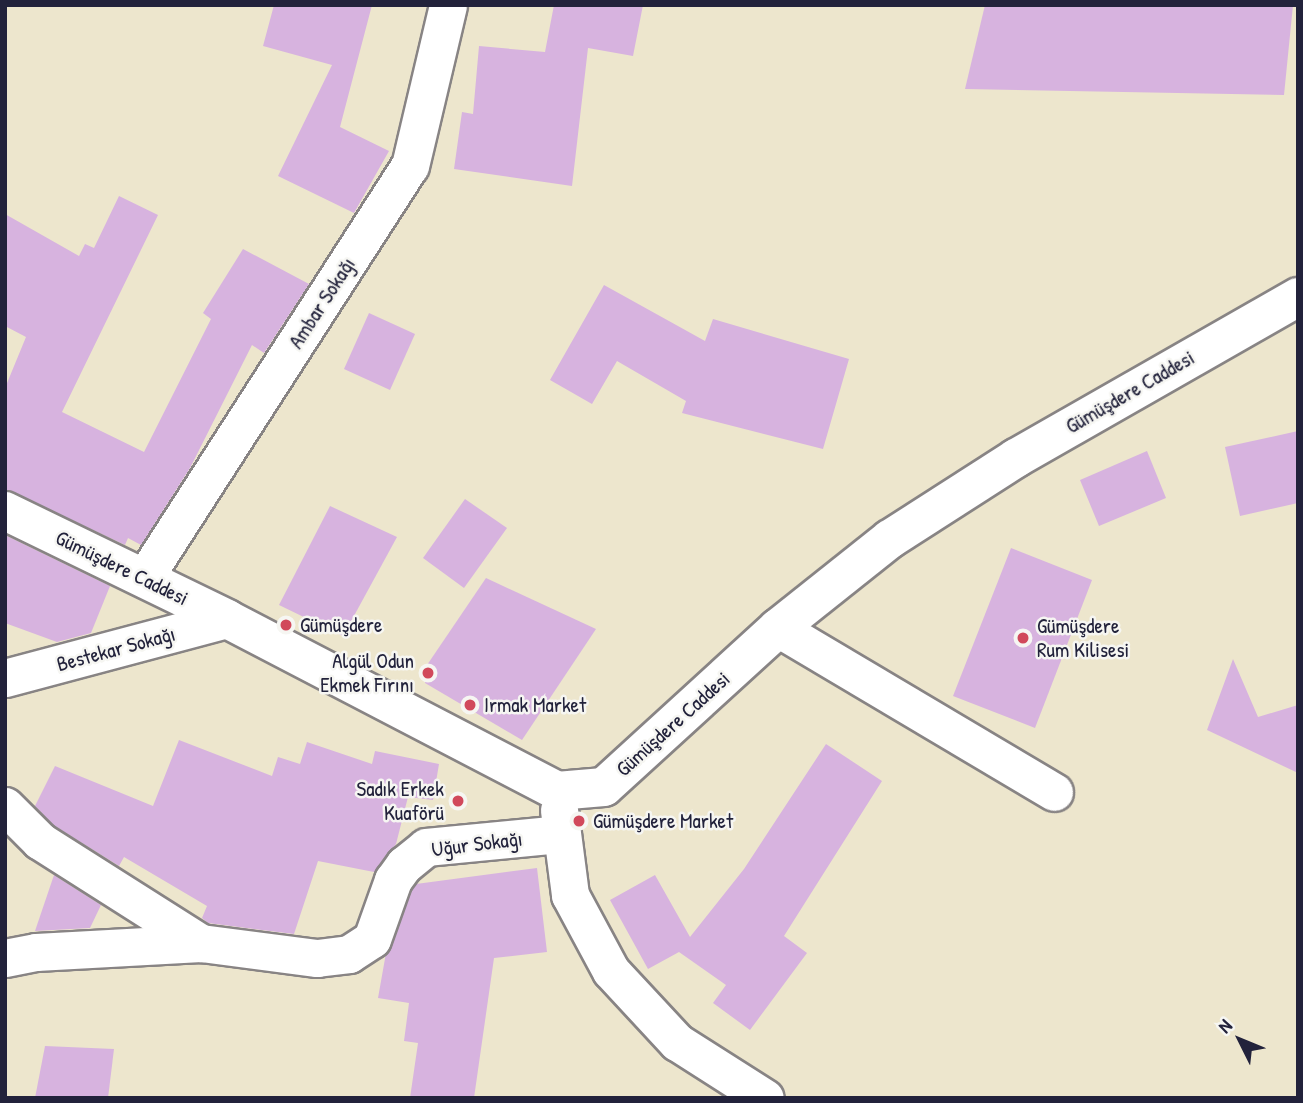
<!DOCTYPE html>
<html>
<head>
<meta charset="utf-8">
<style>
  body { margin:0 }
  #map { position:relative; width:1303px; height:1103px; overflow:hidden; background:#ede6cd; font-family:"Patrick Hand",sans-serif }
  div>[style] { position:absolute }
  .building>* { inset:0; background:#d7b3df }
  .roads { filter:drop-shadow(2px 0 #888484) drop-shadow(-2px 0 #888484) drop-shadow(0 2px #888484) drop-shadow(0 -2px #888484) }
  .minor>* { height:37px; margin:-18.5px; padding:0 18.5px; transform-origin:18.5px; border-radius:18.5px; background:#fff }
  .tertiary>* { height:38px; margin:-19px; padding:0 19px; transform-origin:19px; border-radius:19px; background:#fff }
  .dots>* { width:19px; height:19px; translate:-50% -50%; box-sizing:border-box; border:4px solid #f6f6f2; border-radius:50% }
  span { translate:-50% -50%; white-space:nowrap; text-align:center; line-height:1.15; -webkit-text-stroke:5px #f6f6f2; paint-order:stroke }
  .street-label { font-size:21px; color:#22223b }
  .poi-label { font-size:21px; color:#22223b }
  .left { translate:0 -50%; text-align:left }
  .right { translate:-100% -50%; text-align:right }
  .frame { position:absolute; inset:0; border:7px solid #22223b; pointer-events:none }
  .north { position:absolute; left:1205px; top:1005px; width:70px; height:70px; -webkit-text-stroke:5px #f6f6f2; paint-order:stroke; rotate:313deg; font-size:19px; font-weight:700; line-height:28px; text-align:center; color:#22223b }
  .north::after { content:''; display:block; margin:auto; width:24px; height:32px; background:#22223b; clip-path:polygon(50% 0,100% 100%,50% 72%,0 100%) }
</style>
</head>
<body>
<div id="map">
  <div class="building">
    <i style="clip-path:polygon(274px 5px,372px 5px,340px 127px,389px 151px,354px 213px,278px 176px,332px 65px,263px 46px)"></i>
    <i style="clip-path:polygon(554px 5px,643px 5px,633px 56px,588px 48px,572px 186px,454px 169px,462px 112px,473px 114px,479px 46px,545px 52px)"></i>
    <i style="clip-path:polygon(985px 5px,1293px 5px,1284px 95px,965px 89px)"></i>
    <i style="clip-path:polygon(119px 196px,158px 215px,62px 412px,144px 452px,211px 319px,203px 313px,243px 249px,309px 284px,264px 353px,252px 345px,190px 468px,141px 545px,128px 538px,125px 545px,5px 489px,5px 388px,26px 337px,5px 326px,5px 214px,79px 256px,85px 244px,94px 248px)"></i>
    <i style="clip-path:polygon(604px 285px,705px 341px,713px 319px,849px 359px,823px 449px,682px 413px,686px 401px,617px 361px,592px 404px,550px 380px)"></i>
    <i style="clip-path:polygon(369px 313px,415px 334px,390px 390px,344px 369px)"></i>
    <i style="clip-path:polygon(1298px 431px,1298px 503px,1240px 516px,1225px 447px)"></i>
    <i style="clip-path:polygon(1147px 451px,1166px 498px,1099px 526px,1080px 480px)"></i>
    <i style="clip-path:polygon(465px 499px,507px 528px,464px 588px,423px 558px)"></i>
    <i style="clip-path:polygon(330px 506px,397px 537px,343px 636px,279px 605px)"></i>
    <i style="clip-path:polygon(5px 535px,110px 586px,91px 633px,57px 642px,5px 623px)"></i>
    <i style="clip-path:polygon(1011px 548px,1092px 580px,1035px 728px,953px 696px)"></i>
    <i style="clip-path:polygon(486px 578px,596px 629px,522px 740px,425px 683px,425px 668px)"></i>
    <i style="clip-path:polygon(1233px 659px,1258px 717px,1298px 705px,1298px 773px,1207px 730px)"></i>
    <i style="clip-path:polygon(179px 740px,272px 776px,278px 757px,300px 764px,307px 742px,372px 764px,375px 751px,439px 764px,433px 800px,408px 797px,396px 844px,374px 872px,318px 861px,294px 934px,208px 923px,202px 918px,207px 906px,124px 857px,119px 866px,53px 825px,35px 806px,55px 766px,153px 806px)"></i>
    <i style="clip-path:polygon(826px 744px,882px 781px,784px 936px,807px 953px,750px 1030px,713px 1003px,726px 985px,679px 952px,648px 969px,610px 900px,655px 875px,690px 937px,744px 869px)"></i>
    <i style="clip-path:polygon(537px 868px,547px 952px,494px 958px,474px 1098px,410px 1098px,418px 1043px,404px 1041px,409px 1003px,378px 998px,386px 953px,412px 890px,416px 884px)"></i>
    <i style="clip-path:polygon(54px 875px,101px 905px,90px 928px,35px 931px)"></i>
    <i style="clip-path:polygon(45px 1046px,114px 1049px,108px 1098px,35px 1098px)"></i>
  </div>
  <div class="roads">
    <div class="minor">
      <i style="left:144px;top:578px;width:490px;rotate:-57.2deg"></i>
      <i style="left:410px;top:166px;width:165px;rotate:-76.7deg"></i>
      <i style="left:778px;top:628px;width:321px;rotate:30.7deg"></i>
      <i style="left:5px;top:678px;width:230px;rotate:-14.9deg"></i>
      <i style="left:5px;top:806px;width:49px;rotate:45deg"></i>
      <i style="left:40px;top:841px;width:191px;rotate:32.4deg"></i>
      <i style="left:559px;top:810px;width:86px;rotate:82.6deg"></i>
      <i style="left:570px;top:895px;width:86px;rotate:61.7deg"></i>
      <i style="left:611px;top:971px;width:97px;rotate:47.1deg"></i>
      <i style="left:677px;top:1042px;width:104px;rotate:32.5deg"></i>
      <i style="left:5px;top:958px;width:32px;rotate:-11deg"></i>
      <i style="left:36px;top:952px;width:165px;rotate:-3.1deg"></i>
      <i style="left:201px;top:943px;width:117px;rotate:7.4deg"></i>
      <i style="left:317px;top:958px;width:32px;rotate:-7deg"></i>
      <i style="left:349px;top:954px;width:27px;rotate:-33deg"></i>
      <i style="left:372px;top:939px;width:63px;rotate:-70.4deg"></i>
      <i style="left:393px;top:880px;width:19px;rotate:-54deg"></i>
      <i style="left:404px;top:865px;width:28px;rotate:-39deg"></i>
      <i style="left:426px;top:847px;width:136px;rotate:-5.5deg"></i>
    </div>
    <div class="tertiary">
      <i style="left:5px;top:511px;width:247px;rotate:25.9deg"></i>
      <i style="left:227px;top:619px;width:372px;rotate:27.5deg"></i>
      <i style="left:557px;top:791px;width:47px;rotate:-4.9deg"></i>
      <i style="left:604px;top:787px;width:236px;rotate:-42.4deg"></i>
      <i style="left:778px;top:628px;width:143px;rotate:-38.5deg"></i>
      <i style="left:890px;top:539px;width:150px;rotate:-32.7deg"></i>
      <i style="left:1016px;top:458px;width:325px;rotate:-29.7deg"></i>
    </div>
  </div>
  <div class="dots">
    <i style="left:286px;top:625px;background:#d1495b"></i>
    <i style="left:1023px;top:638px;background:#d1495b"></i>
    <i style="left:428px;top:673px;background:#d1495b"></i>
    <i style="left:470px;top:705px;background:#d1495b"></i>
    <i style="left:458px;top:801px;background:#d1495b"></i>
    <i style="left:579px;top:821px;background:#d1495b"></i>
  </div>
  <div class="street-label">
    <span style="left:322px;top:303px;rotate:-57deg">Ambar Sokağı</span>
    <span style="left:1130px;top:392px;rotate:-30deg">Gümüşdere Caddesi</span>
    <span style="left:122px;top:568px;rotate:26deg">Gümüşdere Caddesi</span>
    <span style="left:116px;top:649px;rotate:-15deg">Bestekar Sokağı</span>
    <span style="left:673px;top:724px;rotate:-42deg">Gümüşdere Caddesi</span>
    <span style="left:477px;top:844px;rotate:-7deg">Uğur Sokağı</span>
  </div>
  <div class="poi-label">
    <span class="left" style="left:300px;top:625px">Gümüşdere</span>
    <span class="left" style="left:1037px;top:638px">Gümüşdere<br>Rum Kilisesi</span>
    <span class="right" style="left:414px;top:673px">Algül Odun<br>Ekmek Fırını</span>
    <span class="left" style="left:484px;top:705px">Irmak Market</span>
    <span class="right" style="left:444px;top:801px">Sadık Erkek<br>Kuaförü</span>
    <span class="left" style="left:593px;top:821px">Gümüşdere Market</span>
  </div>
  <div class="frame"></div>
  <div class="north">N</div>
</div>
</body>
</html>
